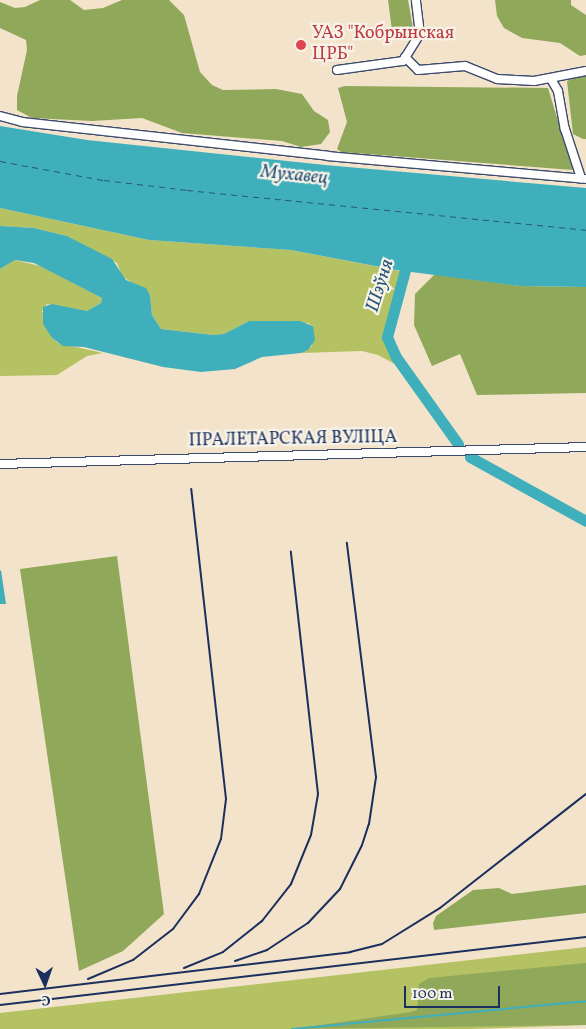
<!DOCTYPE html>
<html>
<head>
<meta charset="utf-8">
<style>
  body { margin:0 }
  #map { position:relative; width:586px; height:1029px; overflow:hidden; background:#f3e3ca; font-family:Vollkorn,serif }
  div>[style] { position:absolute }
  .green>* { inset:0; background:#b5c264 }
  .forest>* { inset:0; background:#90a85a }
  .water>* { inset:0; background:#40afbc }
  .stream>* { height:2px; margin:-1px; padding:0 1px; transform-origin:1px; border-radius:1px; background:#40afbc }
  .river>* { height:11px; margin:-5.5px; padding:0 5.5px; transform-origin:5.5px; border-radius:5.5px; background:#40afbc }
  .ferry>* { height:1px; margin-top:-0.5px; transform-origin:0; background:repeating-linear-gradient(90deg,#26557a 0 6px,transparent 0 11px) }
  .roads { filter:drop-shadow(1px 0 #3b4a6e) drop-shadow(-1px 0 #3b4a6e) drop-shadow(0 1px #3b4a6e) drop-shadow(0 -1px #3b4a6e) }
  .street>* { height:8px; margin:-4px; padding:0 4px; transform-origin:4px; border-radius:4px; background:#fff }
  .rail>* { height:2px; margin:-1px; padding:0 1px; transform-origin:1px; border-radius:1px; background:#1b2f5e }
  .dots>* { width:14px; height:14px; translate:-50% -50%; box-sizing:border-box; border:2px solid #f7f3e8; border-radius:50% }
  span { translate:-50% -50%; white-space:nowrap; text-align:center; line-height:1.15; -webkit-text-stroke:4.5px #f7f3e8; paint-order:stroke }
  .health-label { font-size:18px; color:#be3a42 }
  .left { translate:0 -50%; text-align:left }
  .street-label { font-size:18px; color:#1b2f5e }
  .water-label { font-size:19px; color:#26557a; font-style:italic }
  .north { position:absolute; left:20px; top:959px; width:50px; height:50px; -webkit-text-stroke:4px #f7f3e8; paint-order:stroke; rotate:177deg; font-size:14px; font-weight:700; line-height:20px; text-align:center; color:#1b2f5e }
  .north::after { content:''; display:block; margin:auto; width:18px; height:22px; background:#1b2f5e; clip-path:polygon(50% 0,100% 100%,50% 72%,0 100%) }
  .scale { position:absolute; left:404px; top:986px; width:96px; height:22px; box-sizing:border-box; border:2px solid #1b2f5e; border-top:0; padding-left:6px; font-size:15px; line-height:18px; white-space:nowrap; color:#1b2f5e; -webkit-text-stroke:4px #f7f3e8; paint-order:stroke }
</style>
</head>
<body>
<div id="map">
  <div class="green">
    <i style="clip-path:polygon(0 208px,149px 240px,291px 250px,405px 272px,387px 337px,406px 370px,378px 355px,362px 351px,301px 353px,312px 346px,313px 326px,308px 323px,249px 321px,224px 334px,213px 335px,161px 329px,152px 315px,150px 295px,122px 276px,117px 263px,67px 236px,34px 228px,0 226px)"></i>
    <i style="clip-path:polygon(15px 260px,44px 267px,102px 298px,101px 303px,87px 311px,47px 304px,42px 311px,52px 338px,58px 343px,103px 353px,87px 356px,57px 375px,0 376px,0 269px)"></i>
    <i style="clip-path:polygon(586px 947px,586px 1025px,471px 1029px,0 1029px,0 1013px)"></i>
  </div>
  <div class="forest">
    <i style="clip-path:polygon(40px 0,70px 0,84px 10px,103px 8px,122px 0,169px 0,184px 15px,200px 72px,212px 85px,223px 90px,276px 89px,302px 94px,314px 111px,328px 120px,330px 132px,321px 144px,301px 147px,282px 141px,182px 133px,142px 118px,92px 121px,32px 118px,17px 110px,17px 96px,27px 50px,26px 40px,0 28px,0 2px,15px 8px,25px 7px)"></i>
    <i style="clip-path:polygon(388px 0,408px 0,413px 28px,393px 38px)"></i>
    <i style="clip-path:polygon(495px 0,571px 0,571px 5px,586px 15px,586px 55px,580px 56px,560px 43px,522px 38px,504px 28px,497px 16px)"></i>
    <i style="clip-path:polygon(586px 73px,586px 139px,583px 139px,573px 134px,567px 81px)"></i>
    <i style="clip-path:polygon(345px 86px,548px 88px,573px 170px,341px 152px,337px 149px,347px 122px,338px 88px)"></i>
    <i style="clip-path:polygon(435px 274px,520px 286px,586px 287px,586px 393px,477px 395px,460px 354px,432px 366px,414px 325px,415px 294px)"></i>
    <i style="clip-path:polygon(117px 556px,164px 914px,123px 951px,79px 971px,20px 569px)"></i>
    <i style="clip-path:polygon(586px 885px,586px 913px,434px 930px,433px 923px,436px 916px,473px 890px,499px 888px,512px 894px)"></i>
    <i style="clip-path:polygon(586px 963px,586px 1025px,293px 1029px,411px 1012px,417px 1010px,419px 984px,429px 978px)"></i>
  </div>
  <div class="water">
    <i style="clip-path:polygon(0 126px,87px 140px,325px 165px,586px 188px,586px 287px,520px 286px,396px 270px,291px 250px,149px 240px,0 208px)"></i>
    <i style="clip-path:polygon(0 226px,34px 228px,67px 236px,112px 259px,126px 280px,146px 288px,150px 295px,152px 315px,161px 329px,213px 335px,224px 334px,249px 321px,300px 321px,313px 326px,315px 340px,308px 350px,301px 353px,262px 357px,235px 369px,201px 372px,163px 367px,84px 347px,63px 346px,52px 338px,43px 324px,43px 307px,52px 304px,87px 311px,101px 303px,102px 298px,34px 263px,15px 260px,0 269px)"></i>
    <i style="clip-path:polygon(1px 570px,6px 604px,0 604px,0 571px)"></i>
  </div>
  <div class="stream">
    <i style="left:292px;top:1029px;width:295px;rotate:-5.4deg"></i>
  </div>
  <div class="river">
    <i style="left:408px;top:259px;width:81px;rotate:105.1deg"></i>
    <i style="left:387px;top:337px;width:22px;rotate:66deg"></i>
    <i style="left:396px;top:357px;width:107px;rotate:54.5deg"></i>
    <i style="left:470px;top:457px;width:132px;rotate:28.9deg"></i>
  </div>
  <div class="ferry">
    <i style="left:0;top:161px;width:106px;rotate:10.4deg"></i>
    <i style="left:104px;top:180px;width:84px;rotate:6.9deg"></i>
    <i style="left:187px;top:190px;width:401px;rotate:5.7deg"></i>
  </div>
  <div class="roads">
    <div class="street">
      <i style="left:405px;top:57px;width:18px;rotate:45deg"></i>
      <i style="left:418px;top:70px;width:47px;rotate:-4.9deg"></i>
      <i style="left:465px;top:66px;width:35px;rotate:22deg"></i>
      <i style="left:497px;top:79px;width:37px;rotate:3deg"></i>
      <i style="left:534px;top:81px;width:53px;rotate:-10.9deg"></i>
      <i style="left:337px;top:70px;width:67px;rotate:-7.8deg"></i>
      <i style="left:403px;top:61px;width:32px;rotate:-58deg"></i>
      <i style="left:420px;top:34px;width:34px;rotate:-97deg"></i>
      <i style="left:551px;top:79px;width:14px;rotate:60deg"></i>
      <i style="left:558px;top:91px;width:39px;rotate:80deg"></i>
      <i style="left:565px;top:129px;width:52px;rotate:71.9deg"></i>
      <i style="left:0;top:116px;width:23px;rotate:15deg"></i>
      <i style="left:22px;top:122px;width:308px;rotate:6.3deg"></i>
      <i style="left:328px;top:156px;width:259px;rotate:5.1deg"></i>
      <i style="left:0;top:464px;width:586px;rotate:-1.66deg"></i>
    </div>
  </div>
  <div class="rail">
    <i style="left:235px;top:961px;width:34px;rotate:-19deg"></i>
    <i style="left:267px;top:950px;width:49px;rotate:-33.4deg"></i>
    <i style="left:308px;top:923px;width:47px;rotate:-46.7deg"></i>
    <i style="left:340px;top:889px;width:49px;rotate:-63.4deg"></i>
    <i style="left:362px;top:845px;width:22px;rotate:-72deg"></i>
    <i style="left:369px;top:824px;width:48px;rotate:-81.5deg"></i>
    <i style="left:376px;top:777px;width:236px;rotate:-97.1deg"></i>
    <i style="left:184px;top:968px;width:42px;rotate:-22.3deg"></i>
    <i style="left:223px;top:952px;width:50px;rotate:-38.5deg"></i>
    <i style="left:262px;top:921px;width:47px;rotate:-51.9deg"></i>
    <i style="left:291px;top:884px;width:53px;rotate:-67.8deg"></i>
    <i style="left:311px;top:835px;width:42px;rotate:-80.3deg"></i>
    <i style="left:318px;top:794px;width:244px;rotate:-96.4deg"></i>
    <i style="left:88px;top:979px;width:49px;rotate:-22.9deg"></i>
    <i style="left:133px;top:960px;width:51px;rotate:-37.8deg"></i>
    <i style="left:173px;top:929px;width:44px;rotate:-53.4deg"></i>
    <i style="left:199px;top:894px;width:59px;rotate:-68.2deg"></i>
    <i style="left:221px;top:839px;width:40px;rotate:-82.9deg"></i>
    <i style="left:226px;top:799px;width:312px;rotate:-96.4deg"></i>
    <i style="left:0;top:994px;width:353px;rotate:-6.8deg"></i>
    <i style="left:350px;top:952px;width:33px;rotate:-14deg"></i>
    <i style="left:382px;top:944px;width:68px;rotate:-31.8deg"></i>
    <i style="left:440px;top:908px;width:185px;rotate:-38deg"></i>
    <i style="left:0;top:1005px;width:590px;rotate:-6.62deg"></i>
  </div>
  <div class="dots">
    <i style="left:301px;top:45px;background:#e0444e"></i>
  </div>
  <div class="health-label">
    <span class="left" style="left:312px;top:45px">УАЗ "Кобрынская<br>ЦРБ"</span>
  </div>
  <div class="street-label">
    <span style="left:293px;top:440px;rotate:-1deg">ПРАЛЕТАРСКАЯ ВУЛІЦА</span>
  </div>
  <div class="water-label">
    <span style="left:294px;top:176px;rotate:6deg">Мухавец</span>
    <span style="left:381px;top:286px;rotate:-73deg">Шэўня</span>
  </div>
  <div class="north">С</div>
  <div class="scale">100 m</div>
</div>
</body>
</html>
